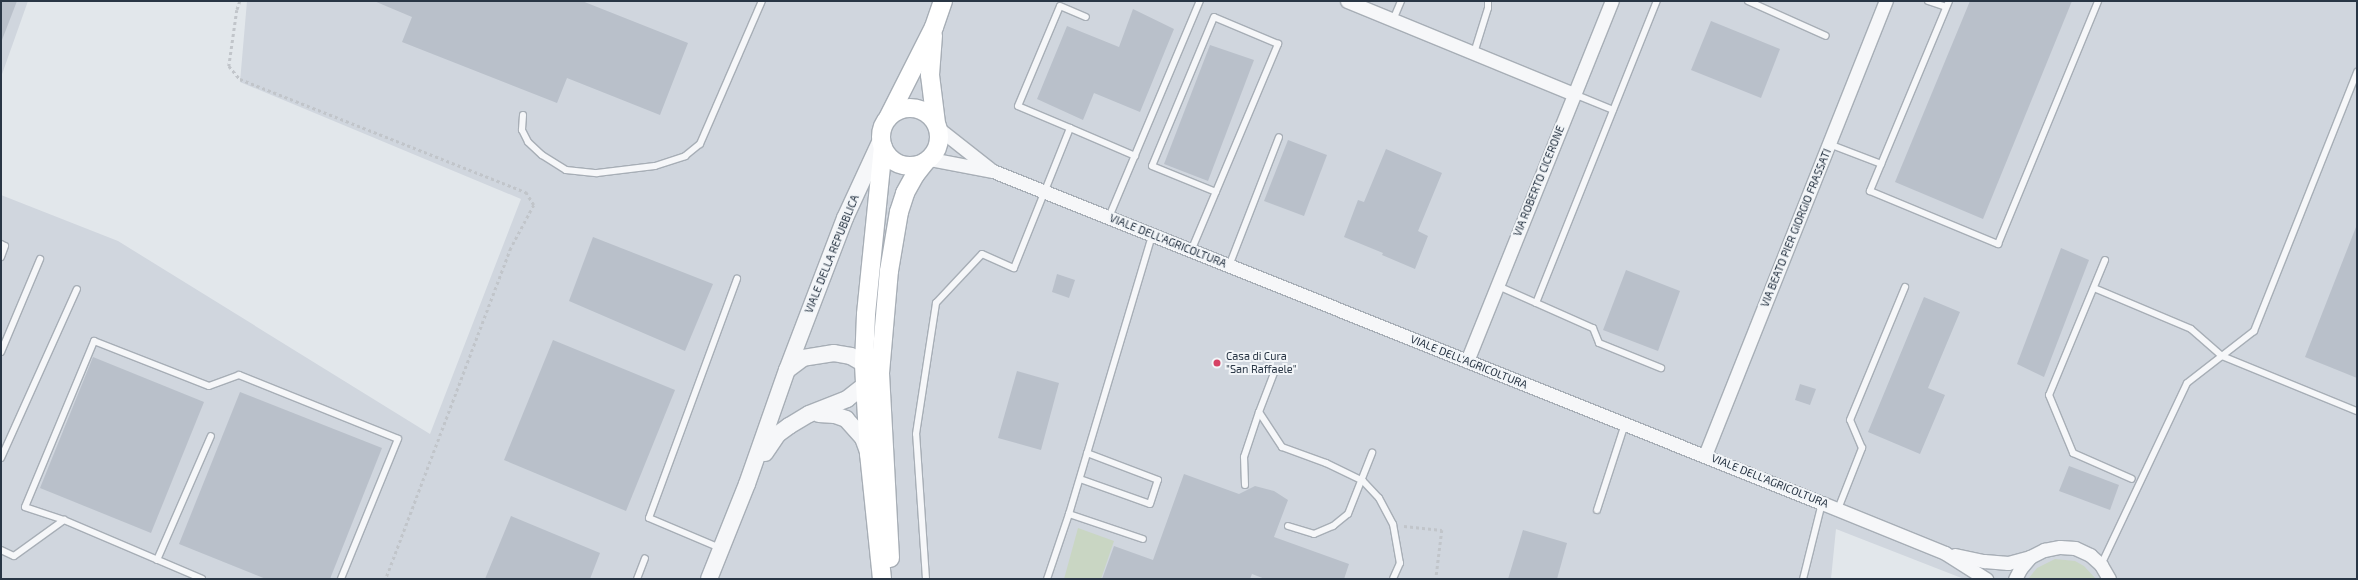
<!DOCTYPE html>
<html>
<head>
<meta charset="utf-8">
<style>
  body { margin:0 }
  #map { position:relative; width:2358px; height:580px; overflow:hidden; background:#e2e7eb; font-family:"Exo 2",sans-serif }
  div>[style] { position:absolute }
  .built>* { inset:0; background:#d0d6de }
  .green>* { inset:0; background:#c9d6c3 }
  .building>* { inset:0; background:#b9c0ca }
  .path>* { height:2.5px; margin-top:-1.25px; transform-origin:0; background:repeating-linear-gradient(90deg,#c1c5ca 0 3px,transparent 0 6px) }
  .roads { filter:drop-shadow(1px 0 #a7aeb6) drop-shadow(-1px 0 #a7aeb6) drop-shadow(0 1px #a7aeb6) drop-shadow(0 -1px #a7aeb6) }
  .service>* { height:6px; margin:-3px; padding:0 3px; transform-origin:3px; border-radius:3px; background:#f6f7f9 }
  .minor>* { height:13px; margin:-6.5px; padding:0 6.5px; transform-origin:6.5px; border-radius:6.5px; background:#f6f7f9 }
  .tertiary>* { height:16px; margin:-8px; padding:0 8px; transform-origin:8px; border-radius:8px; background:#f6f7f9 }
  .secondary>* { height:18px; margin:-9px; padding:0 9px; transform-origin:9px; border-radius:9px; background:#fff }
  .secondary>.ring { margin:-9px; padding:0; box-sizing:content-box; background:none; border:18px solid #fff; border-radius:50% }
  .dots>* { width:11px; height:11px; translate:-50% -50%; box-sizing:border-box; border:2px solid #f2f5f8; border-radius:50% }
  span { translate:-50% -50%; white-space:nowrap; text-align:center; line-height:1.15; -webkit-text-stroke:4px #f2f5f8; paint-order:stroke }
  .street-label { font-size:11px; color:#293645 }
  .poi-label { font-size:11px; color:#293645 }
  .left { translate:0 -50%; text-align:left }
  .frame { position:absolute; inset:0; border:2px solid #293645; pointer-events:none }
</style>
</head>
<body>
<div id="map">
  <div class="built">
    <i style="clip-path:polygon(1px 1px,28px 1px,1px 77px)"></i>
    <i style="clip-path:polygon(247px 1px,2357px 1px,2357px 579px,1964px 579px,1836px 529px,1831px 579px,1px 579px,1px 195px,118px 241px,430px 434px,521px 199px,240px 82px)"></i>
  </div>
  <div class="green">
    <i style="clip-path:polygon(1078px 528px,1114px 541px,1101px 579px,1064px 579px)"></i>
    <i style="clip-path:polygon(2055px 559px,2075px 561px,2084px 566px,2096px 579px,2028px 579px,2037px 568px)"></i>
  </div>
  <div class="building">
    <i style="clip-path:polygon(1px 1px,17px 1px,2px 40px,1px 40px)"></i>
    <i style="clip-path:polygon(374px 1px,582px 1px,688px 43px,660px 115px,567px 78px,557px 103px,402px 42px,412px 17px)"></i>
    <i style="clip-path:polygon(1970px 1px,2072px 1px,1983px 219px,1895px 182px)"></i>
    <i style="clip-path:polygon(1133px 9px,1174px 29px,1140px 112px,1094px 93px,1083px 120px,1037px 99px,1067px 26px,1119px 47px)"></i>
    <i style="clip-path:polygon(1711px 21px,1780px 49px,1761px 98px,1691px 70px)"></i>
    <i style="clip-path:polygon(1210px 45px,1254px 60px,1208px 181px,1164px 164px)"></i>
    <i style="clip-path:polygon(1288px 140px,1327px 155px,1304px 216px,1264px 201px)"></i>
    <i style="clip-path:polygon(1386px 149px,1442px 173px,1418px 231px,1428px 236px,1415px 269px,1382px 255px,1383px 253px,1344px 237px,1358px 200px,1364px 202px)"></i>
    <i style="clip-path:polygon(2356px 227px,2357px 228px,2357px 378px,2305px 357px)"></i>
    <i style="clip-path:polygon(593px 237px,713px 284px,685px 351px,569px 301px)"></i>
    <i style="clip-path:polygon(2061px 248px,2089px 260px,2044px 377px,2017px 364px)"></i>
    <i style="clip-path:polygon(1626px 270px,1680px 291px,1658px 351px,1603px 330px)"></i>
    <i style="clip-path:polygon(1057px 274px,1075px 280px,1069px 298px,1052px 292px)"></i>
    <i style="clip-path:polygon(1924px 297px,1960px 312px,1928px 388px,1945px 395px,1920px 454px,1868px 432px)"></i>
    <i style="clip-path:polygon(553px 340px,675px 390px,626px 511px,504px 460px)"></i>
    <i style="clip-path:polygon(93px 357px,204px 402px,151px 533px,40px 488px)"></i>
    <i style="clip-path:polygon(1017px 371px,1059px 383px,1041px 450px,998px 438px)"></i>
    <i style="clip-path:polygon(1800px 384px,1816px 389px,1810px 405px,1795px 400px)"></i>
    <i style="clip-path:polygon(240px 392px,382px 448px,330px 579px,266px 579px,179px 544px)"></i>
    <i style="clip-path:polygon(2069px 466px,2119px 485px,2110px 510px,2059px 491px)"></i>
    <i style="clip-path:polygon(1184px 474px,1239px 494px,1255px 486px,1274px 491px,1288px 500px,1274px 537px,1349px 564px,1344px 579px,1265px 579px,1252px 574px,1250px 579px,1102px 579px,1114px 546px,1153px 560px)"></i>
    <i style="clip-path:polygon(511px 516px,600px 553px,590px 579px,485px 579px)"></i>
    <i style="clip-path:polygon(1523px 530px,1567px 543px,1557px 579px,1508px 579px)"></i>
  </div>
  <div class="path">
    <i style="left:240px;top:1px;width:9px;rotate:108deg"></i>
    <i style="left:237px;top:10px;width:57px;rotate:98.1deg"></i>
    <i style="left:229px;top:66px;width:17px;rotate:50deg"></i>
    <i style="left:240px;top:79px;width:308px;rotate:21.6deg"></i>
    <i style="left:526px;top:192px;width:15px;rotate:58deg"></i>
    <i style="left:534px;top:205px;width:49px;rotate:118.1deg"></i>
    <i style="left:511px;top:248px;width:354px;rotate:110.7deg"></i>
    <i style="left:1404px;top:526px;width:38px;rotate:6deg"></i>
    <i style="left:1442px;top:530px;width:49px;rotate:97deg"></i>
  </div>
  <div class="roads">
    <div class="service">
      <i style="left:1748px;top:1px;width:85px;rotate:24.2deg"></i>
      <i style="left:1928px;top:1px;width:19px;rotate:18deg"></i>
      <i style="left:1949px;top:1px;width:206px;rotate:112.6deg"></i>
      <i style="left:1870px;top:191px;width:139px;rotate:22.5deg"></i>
      <i style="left:1998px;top:244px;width:263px;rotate:-67.6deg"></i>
      <i style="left:1393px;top:20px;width:21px;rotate:-67deg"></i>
      <i style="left:1474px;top:53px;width:47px;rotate:-72.7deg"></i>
      <i style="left:1488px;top:8px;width:7px;rotate:-90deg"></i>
      <i style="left:1574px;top:94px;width:42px;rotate:22.3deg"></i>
      <i style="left:523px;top:115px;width:15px;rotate:94deg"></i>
      <i style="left:522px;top:130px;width:13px;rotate:63deg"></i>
      <i style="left:528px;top:142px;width:19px;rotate:43deg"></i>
      <i style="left:542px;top:155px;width:28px;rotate:32deg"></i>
      <i style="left:566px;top:170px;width:31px;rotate:6deg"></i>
      <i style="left:597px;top:173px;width:58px;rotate:-6.9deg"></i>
      <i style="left:655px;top:166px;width:32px;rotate:-18deg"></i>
      <i style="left:685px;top:156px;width:19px;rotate:-39deg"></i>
      <i style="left:700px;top:144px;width:156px;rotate:-66.6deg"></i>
      <i style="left:1070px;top:128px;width:71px;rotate:23.3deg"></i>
      <i style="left:1829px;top:144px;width:56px;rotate:21deg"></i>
      <i style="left:1109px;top:217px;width:234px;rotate:-67.2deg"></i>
      <i style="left:1px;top:244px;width:4px;rotate:27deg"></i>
      <i style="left:5px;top:246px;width:12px;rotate:110deg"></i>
      <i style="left:1191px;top:251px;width:225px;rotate:-67.2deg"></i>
      <i style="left:1278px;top:44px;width:69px;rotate:-157.1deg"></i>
      <i style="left:1214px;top:17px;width:161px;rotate:112.6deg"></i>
      <i style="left:1152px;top:166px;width:69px;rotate:22.1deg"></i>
      <i style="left:2105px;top:260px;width:146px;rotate:112.5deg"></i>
      <i style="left:2049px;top:395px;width:63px;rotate:67.5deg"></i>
      <i style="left:2073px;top:453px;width:64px;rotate:23.8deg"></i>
      <i style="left:1229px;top:266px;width:138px;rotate:-68.8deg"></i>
      <i style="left:1498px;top:286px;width:104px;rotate:23.9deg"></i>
      <i style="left:1593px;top:328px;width:16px;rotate:68deg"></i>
      <i style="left:1599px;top:343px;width:67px;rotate:22deg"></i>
      <i style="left:2094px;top:288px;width:105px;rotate:22.9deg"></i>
      <i style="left:2191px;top:329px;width:41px;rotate:41.1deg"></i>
      <i style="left:2222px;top:356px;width:146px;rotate:22.2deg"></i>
      <i style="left:1536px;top:303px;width:325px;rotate:-68.2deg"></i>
      <i style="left:1px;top:352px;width:101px;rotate:-67.2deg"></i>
      <i style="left:1274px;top:373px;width:42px;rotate:111deg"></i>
      <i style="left:1259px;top:412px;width:42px;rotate:56.7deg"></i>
      <i style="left:1282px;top:447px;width:47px;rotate:20deg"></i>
      <i style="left:1326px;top:463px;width:41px;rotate:25.9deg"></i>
      <i style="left:1363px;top:481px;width:23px;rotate:47deg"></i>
      <i style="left:1379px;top:498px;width:30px;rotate:62deg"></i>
      <i style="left:1393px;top:524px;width:40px;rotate:80deg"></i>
      <i style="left:1400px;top:563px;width:17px;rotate:114deg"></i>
      <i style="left:1px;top:458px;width:185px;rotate:-65.8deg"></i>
      <i style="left:1080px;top:479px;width:74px;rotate:19.7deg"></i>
      <i style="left:1150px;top:504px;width:25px;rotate:-72deg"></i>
      <i style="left:1158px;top:480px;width:76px;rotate:-159.2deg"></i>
      <i style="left:1245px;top:485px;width:28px;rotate:-92deg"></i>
      <i style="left:1244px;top:457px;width:47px;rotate:-71.6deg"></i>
      <i style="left:1838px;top:509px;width:66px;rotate:-68.5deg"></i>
      <i style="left:1862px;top:448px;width:30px;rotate:-113deg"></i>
      <i style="left:1850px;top:420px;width:144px;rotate:-67.5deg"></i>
      <i style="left:1597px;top:510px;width:90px;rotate:-72deg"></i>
      <i style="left:1069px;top:514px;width:78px;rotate:18.7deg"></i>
      <i style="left:64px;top:520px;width:41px;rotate:-161.6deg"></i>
      <i style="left:25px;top:507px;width:180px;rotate:-67.4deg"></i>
      <i style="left:94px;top:341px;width:123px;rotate:21.4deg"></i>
      <i style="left:209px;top:386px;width:32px;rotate:-20deg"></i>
      <i style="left:239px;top:375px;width:171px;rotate:21.9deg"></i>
      <i style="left:398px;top:439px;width:151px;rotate:112.2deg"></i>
      <i style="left:1288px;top:526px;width:27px;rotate:17deg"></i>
      <i style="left:1314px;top:534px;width:21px;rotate:-23deg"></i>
      <i style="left:1333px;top:526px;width:19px;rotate:-39deg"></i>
      <i style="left:1348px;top:514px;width:66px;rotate:-68.5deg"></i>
      <i style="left:720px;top:548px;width:77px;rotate:-157.1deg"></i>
      <i style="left:649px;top:518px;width:255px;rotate:-69.8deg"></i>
      <i style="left:1px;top:550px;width:14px;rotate:25deg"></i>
      <i style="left:14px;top:556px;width:62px;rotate:-35.8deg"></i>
      <i style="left:64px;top:520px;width:150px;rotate:23.1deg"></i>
      <i style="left:157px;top:560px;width:135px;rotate:-66.5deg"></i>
      <i style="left:2101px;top:565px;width:201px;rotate:-64.7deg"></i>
      <i style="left:2187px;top:383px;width:85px;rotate:-37.8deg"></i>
      <i style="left:2254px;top:331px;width:279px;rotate:-68.3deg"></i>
      <i style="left:637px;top:579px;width:22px;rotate:-69deg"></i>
      <i style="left:926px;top:579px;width:145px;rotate:-93.9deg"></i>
      <i style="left:916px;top:434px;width:133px;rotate:-81.3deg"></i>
      <i style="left:936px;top:303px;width:67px;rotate:-46.8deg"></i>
      <i style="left:982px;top:254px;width:35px;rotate:24deg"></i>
      <i style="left:1014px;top:268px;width:151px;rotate:-68.2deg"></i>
      <i style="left:1070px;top:128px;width:56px;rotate:-157.1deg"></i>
      <i style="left:1018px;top:106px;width:108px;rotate:-67.2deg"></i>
      <i style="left:1060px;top:6px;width:28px;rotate:23deg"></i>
      <i style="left:1047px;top:579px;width:69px;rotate:-71.3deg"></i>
      <i style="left:1069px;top:514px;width:291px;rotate:-73.4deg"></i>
      <i style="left:1803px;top:579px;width:78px;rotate:-76deg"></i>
    </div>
    <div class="minor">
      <i style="left:1347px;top:1px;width:245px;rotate:22.3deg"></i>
      <i style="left:938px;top:128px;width:66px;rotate:38.3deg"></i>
      <i style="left:930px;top:159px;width:64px;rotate:10.8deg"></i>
      <i style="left:993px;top:171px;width:893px;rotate:21.83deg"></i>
      <i style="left:1822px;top:503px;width:133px;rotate:22.1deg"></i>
      <i style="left:1945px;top:553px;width:49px;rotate:32.4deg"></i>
      <i style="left:1467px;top:361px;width:388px;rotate:-68.1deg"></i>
      <i style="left:1705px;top:455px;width:489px;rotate:-68.3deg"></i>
      <i style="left:1955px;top:555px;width:30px;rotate:12deg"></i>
      <i style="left:1984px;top:561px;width:24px;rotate:5deg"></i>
      <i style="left:2008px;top:563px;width:23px;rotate:-15deg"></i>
      <i style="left:2015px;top:579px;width:11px;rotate:-63deg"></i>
      <i style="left:2020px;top:569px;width:16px;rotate:-50deg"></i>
      <i style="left:2030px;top:557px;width:16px;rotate:-27deg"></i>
      <i style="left:2044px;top:550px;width:16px;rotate:-11deg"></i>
      <i style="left:2060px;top:547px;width:15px;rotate:4deg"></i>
      <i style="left:2075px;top:548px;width:17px;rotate:25deg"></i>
      <i style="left:2090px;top:555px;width:15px;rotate:42deg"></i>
      <i style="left:2101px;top:565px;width:16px;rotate:60deg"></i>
    </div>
    <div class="tertiary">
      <i style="left:819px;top:414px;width:16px;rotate:4deg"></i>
      <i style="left:835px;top:415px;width:12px;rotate:20deg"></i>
      <i style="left:846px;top:419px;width:25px;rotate:48deg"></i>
      <i style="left:863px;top:438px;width:15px;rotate:70deg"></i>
      <i style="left:765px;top:453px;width:23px;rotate:-56deg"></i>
      <i style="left:778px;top:434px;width:14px;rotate:-36deg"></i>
      <i style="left:789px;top:426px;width:23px;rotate:-31deg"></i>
      <i style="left:809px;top:414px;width:41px;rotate:-21.5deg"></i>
      <i style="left:847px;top:399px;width:42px;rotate:-38.2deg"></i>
      <i style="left:880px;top:373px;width:34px;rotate:-150deg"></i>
      <i style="left:851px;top:356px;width:17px;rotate:-170deg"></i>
      <i style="left:834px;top:353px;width:31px;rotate:171deg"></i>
      <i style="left:803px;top:358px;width:20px;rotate:143deg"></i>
      <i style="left:709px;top:579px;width:102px;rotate:-68.2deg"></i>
      <i style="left:747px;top:484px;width:121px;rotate:-70.7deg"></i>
      <i style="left:787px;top:370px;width:163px;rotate:-69.1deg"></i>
      <i style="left:845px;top:218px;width:86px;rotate:-65.2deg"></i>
    </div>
    <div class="secondary">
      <i style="left:933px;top:35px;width:40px;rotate:94.3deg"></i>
      <i style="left:930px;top:75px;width:48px;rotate:82.9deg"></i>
      <i class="ring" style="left:881px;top:108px;width:40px;height:40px"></i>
      <i style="left:888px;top:118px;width:102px;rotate:-63.2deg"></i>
      <i style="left:934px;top:27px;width:28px;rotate:-71deg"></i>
      <i style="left:890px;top:558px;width:185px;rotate:-93.1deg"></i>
      <i style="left:880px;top:373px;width:102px;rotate:-85deg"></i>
      <i style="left:889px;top:271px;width:60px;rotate:-80.4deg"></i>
      <i style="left:899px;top:212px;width:20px;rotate:-72deg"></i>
      <i style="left:905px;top:193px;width:21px;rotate:-61deg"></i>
      <i style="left:915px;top:175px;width:16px;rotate:-52deg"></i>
      <i style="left:882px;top:579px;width:126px;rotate:-95.9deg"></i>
      <i style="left:869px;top:454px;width:90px;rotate:-93.2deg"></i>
      <i style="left:864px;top:364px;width:50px;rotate:-87.7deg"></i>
      <i style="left:866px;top:314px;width:168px;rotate:-84.2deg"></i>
    </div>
  </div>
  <div class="dots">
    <i style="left:1217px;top:363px;background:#d64265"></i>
  </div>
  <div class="street-label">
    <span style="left:1539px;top:181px;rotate:-68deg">VIA ROBERTO CICERONE</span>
    <span style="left:1796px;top:228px;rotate:-68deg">VIA BEATO PIER GIORGIO FRASSATI</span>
    <span style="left:1168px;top:241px;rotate:22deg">VIALE DELL'AGRICOLTURA</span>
    <span style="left:832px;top:254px;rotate:-68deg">VIALE DELLA REPUBBLICA</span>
    <span style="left:1469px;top:362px;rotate:22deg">VIALE DELL'AGRICOLTURA</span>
    <span style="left:1770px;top:481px;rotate:22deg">VIALE DELL'AGRICOLTURA</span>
  </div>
  <div class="poi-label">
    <span class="left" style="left:1226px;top:363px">Casa di Cura<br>"San Raffaele"</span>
  </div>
  <div class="frame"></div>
</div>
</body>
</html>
